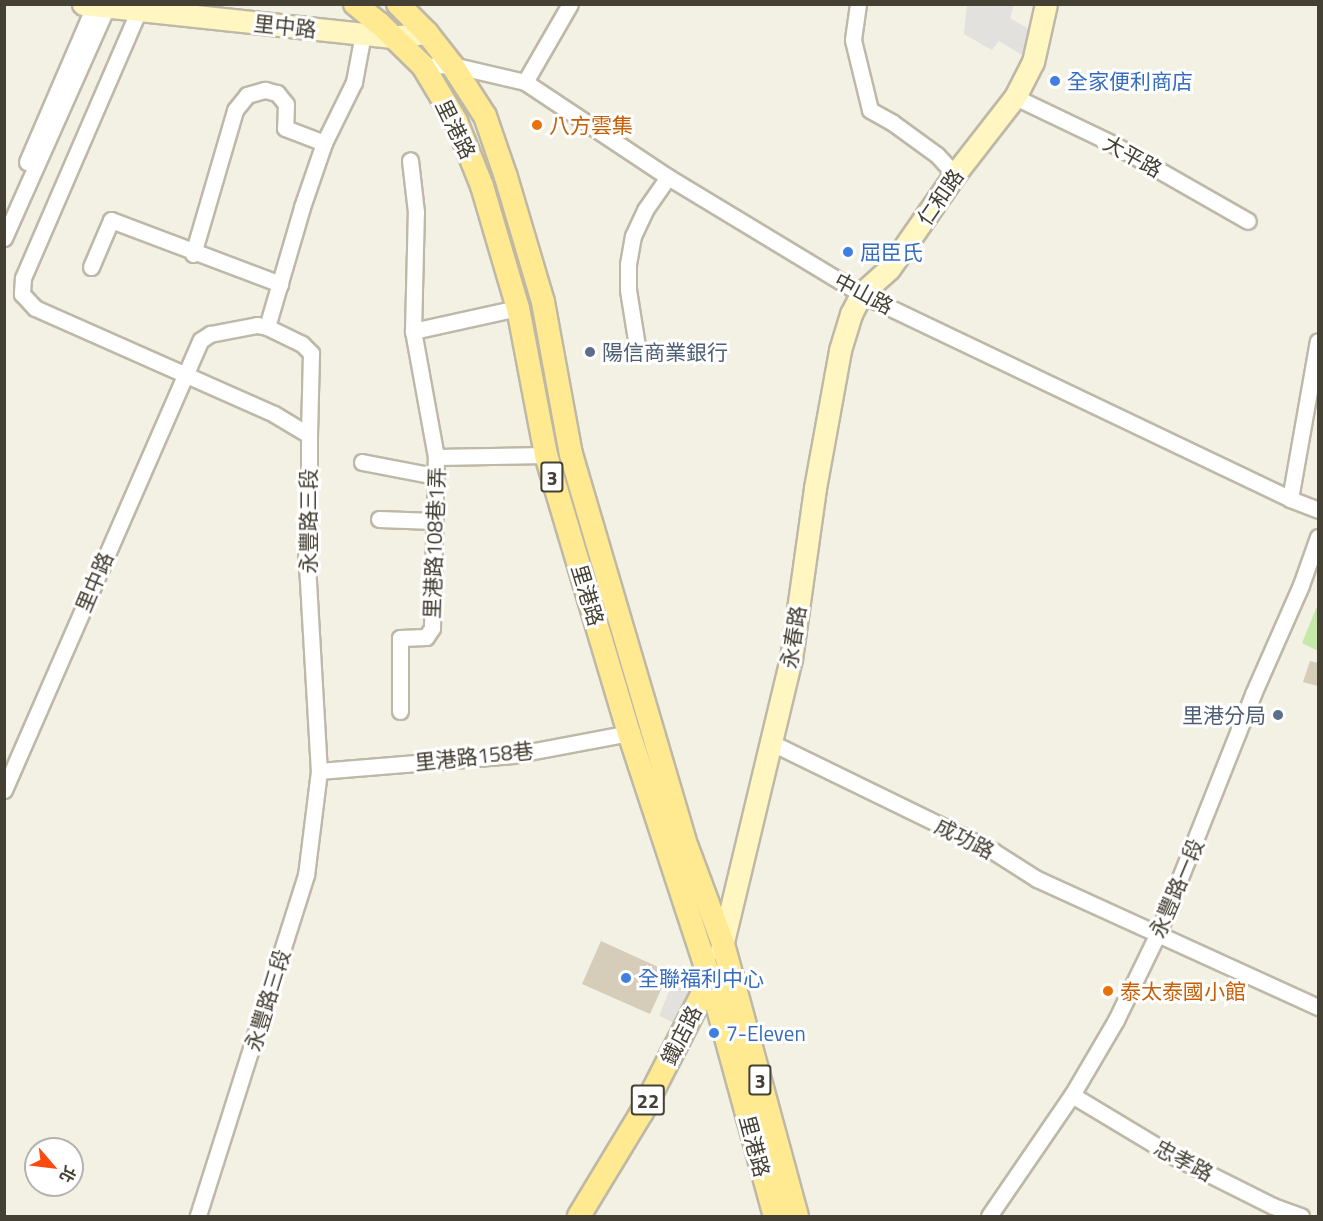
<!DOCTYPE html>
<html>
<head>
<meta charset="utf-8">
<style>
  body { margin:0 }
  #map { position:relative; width:1323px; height:1221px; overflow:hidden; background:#f3f0e4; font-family:"Titillium Web","Noto Sans TC",sans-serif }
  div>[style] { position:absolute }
  .green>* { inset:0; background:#c7e8ab }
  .parking>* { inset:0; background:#e3e1dd }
  .building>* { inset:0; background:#d5ccb9 }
  .roads { filter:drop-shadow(2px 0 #beb8a7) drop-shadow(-2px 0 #beb8a7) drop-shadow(0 2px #beb8a7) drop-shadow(0 -2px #beb8a7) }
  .street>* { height:15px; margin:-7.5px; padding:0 7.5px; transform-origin:7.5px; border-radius:7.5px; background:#fff }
  .secondary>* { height:21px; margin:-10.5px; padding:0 10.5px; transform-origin:10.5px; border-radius:10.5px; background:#fff6c2 }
  .primary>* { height:22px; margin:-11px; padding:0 11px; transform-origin:11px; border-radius:11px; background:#ffea91 }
  .dots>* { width:16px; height:16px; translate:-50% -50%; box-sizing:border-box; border:3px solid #fff; border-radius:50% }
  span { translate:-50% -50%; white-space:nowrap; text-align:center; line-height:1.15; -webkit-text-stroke:6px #fff; paint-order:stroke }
  .shield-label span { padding:2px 4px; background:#fff; border:2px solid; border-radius:4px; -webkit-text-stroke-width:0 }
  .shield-label { font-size:20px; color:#454034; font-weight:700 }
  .street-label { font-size:21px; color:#454034 }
  .shop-label { font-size:21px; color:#366cbe }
  .left { translate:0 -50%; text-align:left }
  .food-label { font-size:21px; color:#c56008 }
  .service-label { font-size:21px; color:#4e5e75 }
  .right { translate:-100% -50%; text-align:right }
  .frame { position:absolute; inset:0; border:6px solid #454034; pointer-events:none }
  .north { position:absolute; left:24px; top:1137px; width:60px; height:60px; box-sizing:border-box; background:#fff; border:2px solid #b5b3ae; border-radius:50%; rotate:118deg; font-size:16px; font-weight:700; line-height:24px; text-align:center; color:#454034 }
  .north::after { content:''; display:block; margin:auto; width:21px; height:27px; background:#ff4a0f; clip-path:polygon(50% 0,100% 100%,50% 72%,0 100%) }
</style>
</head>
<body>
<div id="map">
  <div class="green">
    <i style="clip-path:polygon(1318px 604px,1318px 651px,1302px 643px)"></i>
  </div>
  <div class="parking">
    <i style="clip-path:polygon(1014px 4px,1010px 18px,1039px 35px,1029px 59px,999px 41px,992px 50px,964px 34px,967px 5px)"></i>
    <i style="clip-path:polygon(676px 974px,693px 980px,675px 1023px,659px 1016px)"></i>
  </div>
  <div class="building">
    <i style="clip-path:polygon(1310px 661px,1318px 663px,1318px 686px,1303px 682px)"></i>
    <i style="clip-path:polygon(601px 941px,669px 972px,650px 1014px,582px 984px)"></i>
  </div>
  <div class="roads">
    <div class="street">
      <i style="left:858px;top:4px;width:36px;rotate:98deg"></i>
      <i style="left:853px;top:40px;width:72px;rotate:76.3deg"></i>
      <i style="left:870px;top:110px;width:26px;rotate:29deg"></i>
      <i style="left:893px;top:123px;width:54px;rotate:36deg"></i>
      <i style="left:937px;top:155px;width:26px;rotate:47deg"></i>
      <i style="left:138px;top:12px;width:290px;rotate:113.4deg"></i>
      <i style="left:23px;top:278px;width:16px;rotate:94deg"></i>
      <i style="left:22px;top:294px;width:19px;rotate:47deg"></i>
      <i style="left:35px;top:308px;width:261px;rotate:23.9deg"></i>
      <i style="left:274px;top:414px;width:41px;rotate:31deg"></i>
      <i style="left:309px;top:435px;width:80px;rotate:90deg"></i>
      <i style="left:309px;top:515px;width:32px;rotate:95deg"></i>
      <i style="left:306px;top:547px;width:224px;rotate:86.7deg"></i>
      <i style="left:319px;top:771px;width:105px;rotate:97.1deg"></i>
      <i style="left:306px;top:875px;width:358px;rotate:107.6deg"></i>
      <i style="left:423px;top:66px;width:29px;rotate:-2deg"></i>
      <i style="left:452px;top:65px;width:75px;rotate:13.1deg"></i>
      <i style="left:525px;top:82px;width:172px;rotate:33.6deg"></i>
      <i style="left:668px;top:177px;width:226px;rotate:31.2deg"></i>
      <i style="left:861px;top:294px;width:475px;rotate:25.5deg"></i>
      <i style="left:1290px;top:499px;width:30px;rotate:21deg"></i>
      <i style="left:525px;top:82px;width:90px;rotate:-60deg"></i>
      <i style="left:1015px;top:97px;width:109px;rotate:25.6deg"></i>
      <i style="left:1113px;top:144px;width:155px;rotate:29.7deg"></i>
      <i style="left:27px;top:162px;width:172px;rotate:-66.7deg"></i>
      <i style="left:4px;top:238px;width:256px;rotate:-66deg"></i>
      <i style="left:193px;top:254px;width:150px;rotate:-73.7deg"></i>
      <i style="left:235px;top:110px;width:19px;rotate:-51deg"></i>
      <i style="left:247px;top:95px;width:19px;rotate:-16deg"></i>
      <i style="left:265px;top:90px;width:12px;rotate:14deg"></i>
      <i style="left:277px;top:93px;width:14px;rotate:51deg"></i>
      <i style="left:286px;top:104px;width:24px;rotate:92deg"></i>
      <i style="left:285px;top:128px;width:42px;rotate:21deg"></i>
      <i style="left:91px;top:267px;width:51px;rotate:-66.9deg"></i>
      <i style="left:111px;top:220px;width:181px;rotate:20.7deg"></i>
      <i style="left:267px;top:327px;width:125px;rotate:-73.7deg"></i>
      <i style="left:302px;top:207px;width:68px;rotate:-71deg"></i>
      <i style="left:324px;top:143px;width:68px;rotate:-63.8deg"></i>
      <i style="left:354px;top:82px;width:49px;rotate:-79.4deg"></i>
      <i style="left:413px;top:331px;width:107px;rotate:-12.4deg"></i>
      <i style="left:637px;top:346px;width:57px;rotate:-99.1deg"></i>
      <i style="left:628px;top:290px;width:26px;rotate:-90deg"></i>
      <i style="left:628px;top:264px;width:28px;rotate:-80deg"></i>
      <i style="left:633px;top:236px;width:29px;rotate:-65deg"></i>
      <i style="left:645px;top:210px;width:40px;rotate:-55.1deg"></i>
      <i style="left:436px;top:457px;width:110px;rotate:-1deg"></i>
      <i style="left:362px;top:462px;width:74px;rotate:10.9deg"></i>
      <i style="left:1290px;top:499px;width:160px;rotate:-80deg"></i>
      <i style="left:379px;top:519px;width:55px;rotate:2.1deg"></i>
      <i style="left:400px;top:711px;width:73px;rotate:-90deg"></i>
      <i style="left:400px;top:638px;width:26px;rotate:-2deg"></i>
      <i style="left:426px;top:637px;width:11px;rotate:-56deg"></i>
      <i style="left:432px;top:628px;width:171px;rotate:-88.7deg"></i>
      <i style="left:436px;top:457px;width:128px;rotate:-100.3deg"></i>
      <i style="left:413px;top:331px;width:119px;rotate:-88.6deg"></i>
      <i style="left:416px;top:212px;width:52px;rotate:-96.6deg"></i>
      <i style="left:772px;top:743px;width:246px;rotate:26deg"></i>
      <i style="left:993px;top:851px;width:52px;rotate:32.5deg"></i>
      <i style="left:1037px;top:879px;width:309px;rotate:24.5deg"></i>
      <i style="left:319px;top:771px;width:195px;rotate:-4.7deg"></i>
      <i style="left:513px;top:755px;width:118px;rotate:-10.7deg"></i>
      <i style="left:4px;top:790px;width:491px;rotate:-66.4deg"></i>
      <i style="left:201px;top:340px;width:11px;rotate:-34deg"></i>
      <i style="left:210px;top:334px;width:48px;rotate:-10.8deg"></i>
      <i style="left:257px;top:325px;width:10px;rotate:11deg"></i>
      <i style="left:267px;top:327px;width:39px;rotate:26deg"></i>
      <i style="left:302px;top:344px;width:13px;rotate:45deg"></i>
      <i style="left:311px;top:353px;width:82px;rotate:91.4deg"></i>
      <i style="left:1072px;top:1095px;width:120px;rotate:31deg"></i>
      <i style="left:1175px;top:1157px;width:110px;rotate:26.6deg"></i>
      <i style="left:1273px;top:1206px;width:30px;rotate:20deg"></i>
      <i style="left:989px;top:1216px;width:147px;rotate:-55.6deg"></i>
      <i style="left:1072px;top:1095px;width:87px;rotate:-59.6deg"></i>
      <i style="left:1116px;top:1020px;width:97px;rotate:-64.2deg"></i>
      <i style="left:1158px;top:933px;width:257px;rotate:-68.3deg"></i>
      <i style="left:1253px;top:694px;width:119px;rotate:-66.2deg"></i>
      <i style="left:1301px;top:585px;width:51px;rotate:-70.5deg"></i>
    </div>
    <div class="secondary">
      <i style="left:83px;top:4px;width:311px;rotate:6.1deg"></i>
      <i style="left:392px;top:37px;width:35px;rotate:-7deg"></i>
      <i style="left:721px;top:950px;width:299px;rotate:-76.5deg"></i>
      <i style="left:791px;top:659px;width:173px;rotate:-82deg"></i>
      <i style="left:815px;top:488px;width:140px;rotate:-79.7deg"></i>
      <i style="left:840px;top:350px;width:38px;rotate:-73deg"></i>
      <i style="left:851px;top:314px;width:22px;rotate:-63deg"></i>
      <i style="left:861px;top:294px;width:38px;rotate:-42deg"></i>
      <i style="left:889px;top:269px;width:116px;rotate:-55.2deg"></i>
      <i style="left:955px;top:174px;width:98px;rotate:-52.1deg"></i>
      <i style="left:1015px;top:97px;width:39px;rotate:-63deg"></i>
      <i style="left:1033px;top:62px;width:59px;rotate:-77.4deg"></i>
    </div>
    <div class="primary">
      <i style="left:355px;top:4px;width:32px;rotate:39deg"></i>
      <i style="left:380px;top:24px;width:60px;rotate:44.3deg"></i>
      <i style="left:423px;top:66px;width:64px;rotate:59deg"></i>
      <i style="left:456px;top:121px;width:70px;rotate:68.2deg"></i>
      <i style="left:482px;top:186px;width:127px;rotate:73.6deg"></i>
      <i style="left:518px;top:308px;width:150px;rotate:79.2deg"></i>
      <i style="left:546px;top:455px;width:290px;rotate:73.4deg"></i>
      <i style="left:629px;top:733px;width:259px;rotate:71.8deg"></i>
      <i style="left:710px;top:979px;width:246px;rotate:74.7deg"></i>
      <i style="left:398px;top:4px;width:41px;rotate:45deg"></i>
      <i style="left:427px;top:33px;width:41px;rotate:52deg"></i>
      <i style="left:452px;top:65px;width:61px;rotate:57.1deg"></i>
      <i style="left:485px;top:116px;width:65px;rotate:71deg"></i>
      <i style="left:506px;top:177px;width:130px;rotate:73.5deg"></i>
      <i style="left:543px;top:302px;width:155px;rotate:79.6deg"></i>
      <i style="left:571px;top:454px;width:410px;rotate:73.6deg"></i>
      <i style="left:687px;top:847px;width:103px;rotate:69.6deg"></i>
      <i style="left:723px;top:944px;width:282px;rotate:74.8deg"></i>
      <i style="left:579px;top:1216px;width:122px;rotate:-58.8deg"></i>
      <i style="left:642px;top:1112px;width:149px;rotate:-62.9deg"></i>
    </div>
  </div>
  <div class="dots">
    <i style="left:1055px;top:81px;background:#3f7fe0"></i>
    <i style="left:537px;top:125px;background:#e8710a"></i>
    <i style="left:848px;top:252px;background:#3f7fe0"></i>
    <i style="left:590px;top:352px;background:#5c6f8a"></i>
    <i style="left:1278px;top:715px;background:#5c6f8a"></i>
    <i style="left:626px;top:978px;background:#3f7fe0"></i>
    <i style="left:1108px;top:991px;background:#e8710a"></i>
    <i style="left:714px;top:1033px;background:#3f7fe0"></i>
  </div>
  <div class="shield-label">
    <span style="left:552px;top:477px">3</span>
    <span style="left:760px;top:1080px">3</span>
    <span style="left:648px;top:1100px">22</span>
  </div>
  <div class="street-label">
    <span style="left:285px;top:26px;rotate:6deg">里中路</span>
    <span style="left:456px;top:129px;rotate:64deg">里港路</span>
    <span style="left:1133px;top:156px;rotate:29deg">大平路</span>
    <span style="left:940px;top:197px;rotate:-55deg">仁和路</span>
    <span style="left:864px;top:293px;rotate:28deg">中山路</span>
    <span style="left:308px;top:521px;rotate:-90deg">永豐路三段</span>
    <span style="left:434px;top:543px;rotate:-88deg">里港路108巷1弄</span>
    <span style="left:94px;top:582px;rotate:-67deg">里中路</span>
    <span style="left:588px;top:595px;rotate:73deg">里港路</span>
    <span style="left:793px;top:637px;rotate:-81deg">永春路</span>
    <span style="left:474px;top:756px;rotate:-6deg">里港路158巷</span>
    <span style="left:965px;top:838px;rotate:27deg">成功路</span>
    <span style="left:1176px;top:888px;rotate:-67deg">永豐路一段</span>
    <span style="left:267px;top:1000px;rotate:-73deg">永豐路三段</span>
    <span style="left:681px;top:1035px;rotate:-63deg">鐵店路</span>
    <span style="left:755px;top:1146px;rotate:75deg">里港路</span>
    <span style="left:1184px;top:1160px;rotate:28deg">忠孝路</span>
  </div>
  <div class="shop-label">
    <span class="left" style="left:1067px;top:81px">全家便利商店</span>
    <span class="left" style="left:860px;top:252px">屈臣氏</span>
    <span class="left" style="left:638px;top:978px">全聯福利中心</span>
    <span class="left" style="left:726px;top:1033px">7-Eleven</span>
  </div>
  <div class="food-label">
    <span class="left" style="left:549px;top:125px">八方雲集</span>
    <span class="left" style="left:1120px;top:991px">泰太泰國小館</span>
  </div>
  <div class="service-label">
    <span class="left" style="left:602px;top:352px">陽信商業銀行</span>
    <span class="right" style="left:1266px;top:715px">里港分局</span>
  </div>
  <div class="frame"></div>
  <div class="north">北</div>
</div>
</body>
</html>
